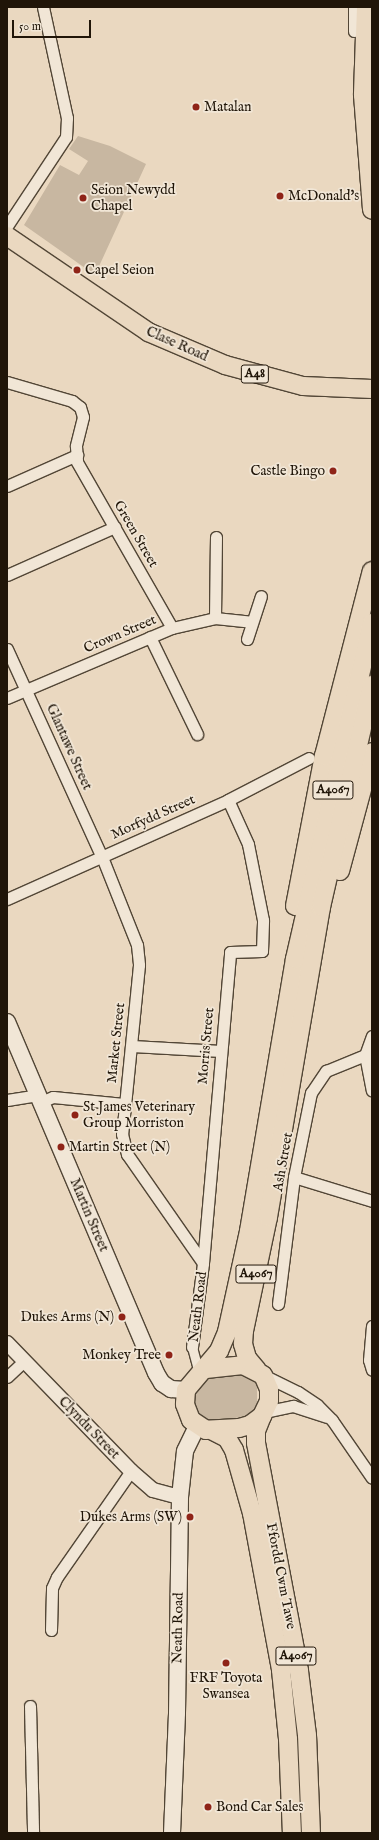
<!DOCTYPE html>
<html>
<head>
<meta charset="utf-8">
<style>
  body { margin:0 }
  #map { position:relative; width:379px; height:1840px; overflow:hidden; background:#ead8c0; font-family:"IM FELL English",serif }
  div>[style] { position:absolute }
  .green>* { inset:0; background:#c8b7a1 }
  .roads { filter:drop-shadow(1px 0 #524636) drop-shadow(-1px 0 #524636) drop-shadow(0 1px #524636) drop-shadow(0 -1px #524636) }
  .pedestrian>* { height:9px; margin:-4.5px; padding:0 4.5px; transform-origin:4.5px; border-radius:4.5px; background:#f1e6d6 }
  .minor>* { height:11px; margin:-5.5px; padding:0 5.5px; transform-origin:5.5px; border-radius:5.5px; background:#f1e6d6 }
  .tertiary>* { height:14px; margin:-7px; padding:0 7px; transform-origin:7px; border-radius:7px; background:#f1e6d6 }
  .secondary>* { height:16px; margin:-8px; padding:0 8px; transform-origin:8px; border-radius:8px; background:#f1e6d6 }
  .primary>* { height:18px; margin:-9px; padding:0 9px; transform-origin:9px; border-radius:9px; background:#ead8c0 }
  .dots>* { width:11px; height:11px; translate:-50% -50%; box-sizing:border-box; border:2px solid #f1e6d6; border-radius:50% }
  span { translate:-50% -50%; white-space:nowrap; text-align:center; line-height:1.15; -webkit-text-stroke:3.5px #f1e6d6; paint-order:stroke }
  .shield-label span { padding:1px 3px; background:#f1e6d6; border:1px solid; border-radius:3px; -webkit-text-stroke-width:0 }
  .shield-label { font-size:13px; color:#201508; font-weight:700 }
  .poi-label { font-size:14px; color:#201508 }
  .left { translate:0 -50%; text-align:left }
  .right { translate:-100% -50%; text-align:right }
  .street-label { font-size:14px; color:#201508 }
  .frame { position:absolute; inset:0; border:8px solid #201508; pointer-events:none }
  .scale { position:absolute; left:12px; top:20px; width:79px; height:18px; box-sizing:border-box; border:2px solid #201508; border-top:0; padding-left:5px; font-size:12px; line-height:14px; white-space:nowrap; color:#201508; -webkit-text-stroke:3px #f1e6d6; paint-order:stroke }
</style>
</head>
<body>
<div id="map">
  <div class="green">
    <i style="clip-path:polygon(78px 136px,110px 146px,146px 164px,95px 275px,24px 225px,60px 165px,79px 175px,88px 161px,69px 149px)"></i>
    <i style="clip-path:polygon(238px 1373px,251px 1377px,257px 1385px,257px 1406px,252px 1414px,215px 1423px,203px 1418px,195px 1408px,194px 1398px,202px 1381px,213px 1376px)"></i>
  </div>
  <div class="roads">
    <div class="pedestrian">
      <i style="left:192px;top:1347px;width:28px;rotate:75deg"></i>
    </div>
    <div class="minor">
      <i style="left:354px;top:7px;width:24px;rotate:90deg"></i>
      <i style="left:7px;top:226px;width:107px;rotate:-56.5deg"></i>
      <i style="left:66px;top:137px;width:19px;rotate:-87deg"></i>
      <i style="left:67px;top:118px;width:114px;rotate:-102.2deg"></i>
      <i style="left:7px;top:382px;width:68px;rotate:16.3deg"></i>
      <i style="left:72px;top:401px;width:10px;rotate:37deg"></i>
      <i style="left:80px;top:407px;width:10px;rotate:73deg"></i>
      <i style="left:83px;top:417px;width:30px;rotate:104deg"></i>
      <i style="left:76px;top:446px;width:16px;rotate:86deg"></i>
      <i style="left:77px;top:462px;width:191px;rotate:60.2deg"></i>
      <i style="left:7px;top:486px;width:77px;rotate:-23.9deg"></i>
      <i style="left:7px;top:575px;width:118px;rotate:-24deg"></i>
      <i style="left:215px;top:618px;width:81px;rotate:-89.3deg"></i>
      <i style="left:150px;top:637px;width:108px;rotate:64.1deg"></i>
      <i style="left:247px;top:639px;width:45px;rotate:-72deg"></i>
      <i style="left:7px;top:649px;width:229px;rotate:65.5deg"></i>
      <i style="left:102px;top:857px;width:95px;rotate:68.3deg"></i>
      <i style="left:137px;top:945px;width:20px;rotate:84deg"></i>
      <i style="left:139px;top:965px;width:170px;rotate:95.7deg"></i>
      <i style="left:122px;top:1134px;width:21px;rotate:76deg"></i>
      <i style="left:127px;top:1154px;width:133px;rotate:55.1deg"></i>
      <i style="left:7px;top:698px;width:179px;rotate:-23deg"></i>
      <i style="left:172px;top:628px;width:44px;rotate:-13.1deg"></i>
      <i style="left:215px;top:618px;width:36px;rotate:6deg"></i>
      <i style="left:7px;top:899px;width:242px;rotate:-24.1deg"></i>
      <i style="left:228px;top:800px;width:91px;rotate:-27.4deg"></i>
      <i style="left:372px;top:1036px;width:20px;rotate:110deg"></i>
      <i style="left:365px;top:1055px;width:36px;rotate:79deg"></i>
      <i style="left:133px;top:1046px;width:87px;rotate:3.3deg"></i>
      <i style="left:7px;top:1100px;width:31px;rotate:-9deg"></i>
      <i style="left:41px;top:1102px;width:13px;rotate:-23deg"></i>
      <i style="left:53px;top:1097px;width:71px;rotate:5.6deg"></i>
      <i style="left:294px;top:1177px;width:82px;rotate:17.1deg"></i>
      <i style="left:278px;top:1304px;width:128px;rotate:-82.8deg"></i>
      <i style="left:294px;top:1177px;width:86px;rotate:-78.6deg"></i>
      <i style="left:311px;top:1093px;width:27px;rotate:-56deg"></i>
      <i style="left:326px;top:1071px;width:42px;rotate:-22.3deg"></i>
      <i style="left:372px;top:1326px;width:34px;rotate:95deg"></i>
      <i style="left:369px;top:1360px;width:10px;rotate:73deg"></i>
      <i style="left:192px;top:1347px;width:85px;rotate:-82.5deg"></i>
      <i style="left:203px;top:1263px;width:312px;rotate:-85deg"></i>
      <i style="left:230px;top:952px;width:32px;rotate:-2deg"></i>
      <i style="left:262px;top:951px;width:31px;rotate:-88deg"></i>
      <i style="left:263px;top:920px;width:77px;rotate:-101.2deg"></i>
      <i style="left:248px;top:844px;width:48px;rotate:-114.4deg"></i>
      <i style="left:263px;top:1375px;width:39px;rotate:26deg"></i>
      <i style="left:298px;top:1392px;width:23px;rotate:34deg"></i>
      <i style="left:317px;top:1405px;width:21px;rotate:45deg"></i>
      <i style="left:332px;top:1420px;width:70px;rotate:55.4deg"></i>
      <i style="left:7px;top:1377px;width:23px;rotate:-43deg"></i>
      <i style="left:264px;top:1412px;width:30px;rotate:-12deg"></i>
      <i style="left:293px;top:1406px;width:35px;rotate:18deg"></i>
      <i style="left:51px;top:1630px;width:42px;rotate:-88.6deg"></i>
      <i style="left:52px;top:1588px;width:12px;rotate:-66deg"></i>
      <i style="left:57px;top:1577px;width:129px;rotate:-55.1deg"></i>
      <i style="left:30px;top:1706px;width:127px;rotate:88.6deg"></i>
    </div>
    <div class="tertiary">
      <i style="left:7px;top:1343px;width:178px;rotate:45.9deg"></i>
      <i style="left:131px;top:1471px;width:29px;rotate:41deg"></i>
      <i style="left:153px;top:1490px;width:28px;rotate:15deg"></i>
    </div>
    <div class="secondary">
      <i style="left:7px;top:1022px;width:381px;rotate:67deg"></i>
      <i style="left:156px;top:1373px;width:12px;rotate:59deg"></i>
      <i style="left:162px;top:1383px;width:11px;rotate:34deg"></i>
      <i style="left:171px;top:1389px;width:15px;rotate:4deg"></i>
      <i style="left:172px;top:1833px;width:120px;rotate:-87.6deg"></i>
      <i style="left:177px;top:1713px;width:216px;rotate:-89.2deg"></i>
      <i style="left:180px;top:1497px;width:46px;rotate:-83.8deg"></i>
      <i style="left:185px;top:1451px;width:28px;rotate:-64deg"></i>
    </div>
    <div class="primary">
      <i style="left:366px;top:7px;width:88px;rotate:92deg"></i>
      <i style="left:363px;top:95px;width:115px;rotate:85.5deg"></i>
      <i style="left:7px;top:236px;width:171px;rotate:34.2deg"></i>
      <i style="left:148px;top:332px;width:84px;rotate:23.2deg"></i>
      <i style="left:225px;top:365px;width:81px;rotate:15.1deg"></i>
      <i style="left:303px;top:386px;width:69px;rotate:2.5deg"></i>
      <i style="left:340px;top:871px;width:123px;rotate:-74.9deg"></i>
      <i style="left:295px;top:906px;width:153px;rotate:-79.1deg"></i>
      <i style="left:324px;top:756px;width:191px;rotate:-75.5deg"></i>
      <i style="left:206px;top:1369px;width:37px;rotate:-6deg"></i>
      <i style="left:243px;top:1365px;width:22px;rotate:27deg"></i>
      <i style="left:263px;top:1375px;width:15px;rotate:67deg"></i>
      <i style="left:269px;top:1389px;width:12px;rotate:90deg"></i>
      <i style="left:269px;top:1401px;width:17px;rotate:115deg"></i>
      <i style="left:262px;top:1416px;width:15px;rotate:143deg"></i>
      <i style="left:250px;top:1425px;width:11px;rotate:165deg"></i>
      <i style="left:239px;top:1428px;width:33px;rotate:177deg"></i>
      <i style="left:206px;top:1430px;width:18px;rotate:-146deg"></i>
      <i style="left:191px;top:1420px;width:17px;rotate:-111deg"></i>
      <i style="left:185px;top:1404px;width:14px;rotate:-86deg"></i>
      <i style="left:186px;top:1390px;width:51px;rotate:-49.8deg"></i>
      <i style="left:219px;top:1351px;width:21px;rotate:-67deg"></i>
      <i style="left:227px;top:1332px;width:103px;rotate:-77.7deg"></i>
      <i style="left:249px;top:1231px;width:276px;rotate:-80.4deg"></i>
      <i style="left:295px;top:959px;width:345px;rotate:-77.1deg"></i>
      <i style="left:257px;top:1370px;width:16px;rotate:-130deg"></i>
      <i style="left:247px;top:1358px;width:15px;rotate:-106deg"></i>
      <i style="left:243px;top:1344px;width:13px;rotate:-86deg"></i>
      <i style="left:244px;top:1331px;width:116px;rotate:-78.1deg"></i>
      <i style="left:268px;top:1217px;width:314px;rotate:-80.3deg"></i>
      <i style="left:321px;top:907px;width:228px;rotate:-77.1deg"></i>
      <i style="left:262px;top:1416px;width:16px;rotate:112deg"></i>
      <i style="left:256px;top:1431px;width:12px;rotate:90deg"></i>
      <i style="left:256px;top:1443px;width:232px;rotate:79.3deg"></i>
      <i style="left:299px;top:1671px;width:64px;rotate:82.9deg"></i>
      <i style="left:307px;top:1735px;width:98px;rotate:87.7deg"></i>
      <i style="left:213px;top:1431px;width:16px;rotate:27deg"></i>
      <i style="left:227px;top:1438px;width:14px;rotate:60deg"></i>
      <i style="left:234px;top:1450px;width:66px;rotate:74.1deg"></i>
      <i style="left:252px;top:1513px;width:160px;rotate:79.5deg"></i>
      <i style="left:281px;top:1670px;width:69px;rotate:84.2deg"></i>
      <i style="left:288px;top:1739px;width:94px;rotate:87.6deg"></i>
    </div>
  </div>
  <div class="dots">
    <i style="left:196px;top:107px;background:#8f2418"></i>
    <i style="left:280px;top:196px;background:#8f2418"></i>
    <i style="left:83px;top:198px;background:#8f2418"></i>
    <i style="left:77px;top:270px;background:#8f2418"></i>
    <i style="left:333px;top:471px;background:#8f2418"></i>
    <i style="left:75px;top:1115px;background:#8f2418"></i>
    <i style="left:61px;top:1147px;background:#8f2418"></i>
    <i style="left:122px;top:1317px;background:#8f2418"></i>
    <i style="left:169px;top:1355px;background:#8f2418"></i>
    <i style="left:190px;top:1517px;background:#8f2418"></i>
    <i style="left:226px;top:1663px;background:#8f2418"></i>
    <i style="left:208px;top:1807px;background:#8f2418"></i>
  </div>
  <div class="shield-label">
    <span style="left:255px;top:374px">A48</span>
    <span style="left:333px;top:790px">A4067</span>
    <span style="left:256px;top:1274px">A4067</span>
    <span style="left:296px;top:1656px">A4067</span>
  </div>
  <div class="poi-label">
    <span class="left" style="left:204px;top:107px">Matalan</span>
    <span class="left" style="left:91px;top:198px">Seion Newydd<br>Chapel</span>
    <span class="left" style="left:288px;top:196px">McDonald's</span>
    <span class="left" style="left:85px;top:270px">Capel Seion</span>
    <span class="right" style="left:325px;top:471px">Castle Bingo</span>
    <span class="left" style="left:83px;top:1115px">St James Veterinary<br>Group Morriston</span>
    <span class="left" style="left:69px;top:1147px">Martin Street (N)</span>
    <span class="right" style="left:114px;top:1317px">Dukes Arms (N)</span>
    <span class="right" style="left:161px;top:1355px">Monkey Tree</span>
    <span class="right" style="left:182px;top:1517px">Dukes Arms (SW)</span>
    <span style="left:226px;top:1686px">FRF Toyota<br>Swansea</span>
    <span class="left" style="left:216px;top:1807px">Bond Car Sales</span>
  </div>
  <div class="street-label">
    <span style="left:177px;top:344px;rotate:24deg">Clase Road</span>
    <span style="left:136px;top:534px;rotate:60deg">Green Street</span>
    <span style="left:120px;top:634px;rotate:-23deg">Crown Street</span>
    <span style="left:69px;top:747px;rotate:66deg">Glantawe Street</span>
    <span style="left:153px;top:817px;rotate:-24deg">Morfydd Street</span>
    <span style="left:116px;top:1043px;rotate:-84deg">Market Street</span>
    <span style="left:206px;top:1046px;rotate:-85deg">Morris Street</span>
    <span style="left:283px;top:1162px;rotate:-80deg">Ash Street</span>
    <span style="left:89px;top:1215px;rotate:67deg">Martin Street</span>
    <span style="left:198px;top:1307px;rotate:-83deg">Neath Road</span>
    <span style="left:89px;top:1428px;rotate:46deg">Clyndu Street</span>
    <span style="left:281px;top:1576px;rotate:79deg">Ffordd Cwm Tawe</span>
    <span style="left:178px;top:1628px;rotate:-89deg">Neath Road</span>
  </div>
  <div class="frame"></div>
  <div class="scale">50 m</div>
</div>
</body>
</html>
